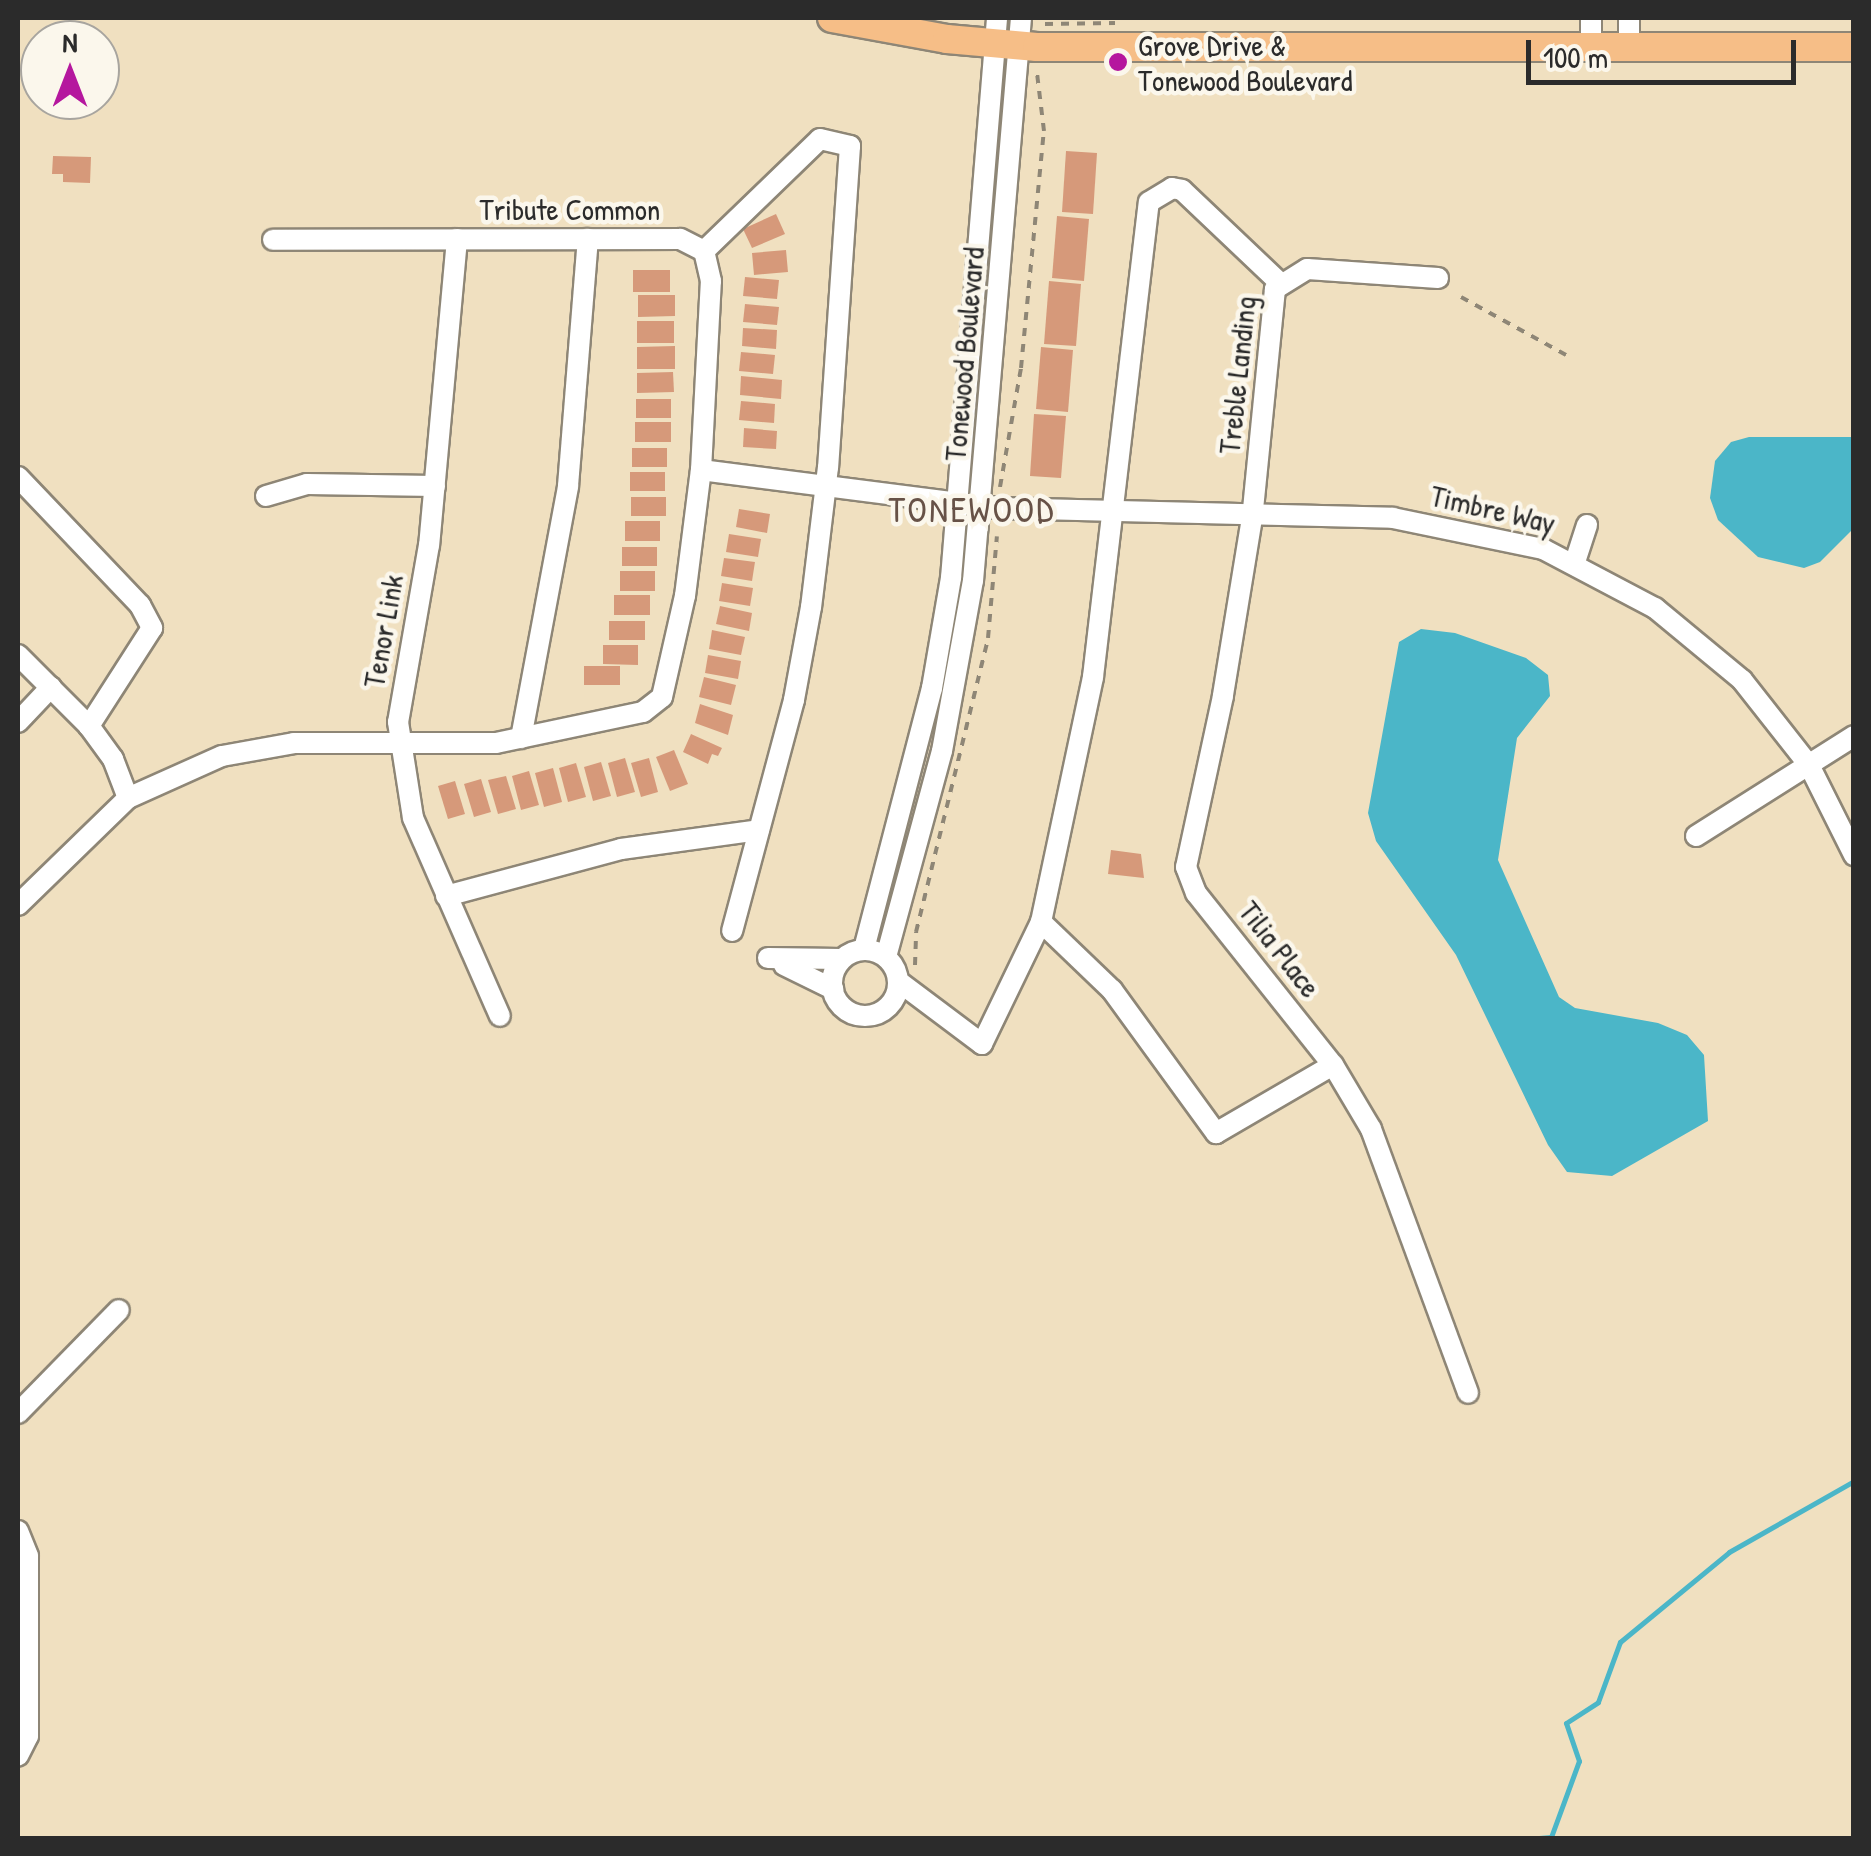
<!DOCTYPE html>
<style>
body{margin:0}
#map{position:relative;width:1871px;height:1856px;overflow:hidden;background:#f0e0c0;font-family:"Patrick Hand",sans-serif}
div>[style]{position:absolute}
.water>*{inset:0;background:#4bb6c8}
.stream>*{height:5px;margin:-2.5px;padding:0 2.5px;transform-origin:2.5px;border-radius:2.5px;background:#4bb6c8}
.building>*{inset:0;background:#d6997a}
.path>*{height:4px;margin-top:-2px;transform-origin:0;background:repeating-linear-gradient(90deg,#8e8676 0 8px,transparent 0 16px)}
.roads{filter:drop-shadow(2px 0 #8e8676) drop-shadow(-2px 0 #8e8676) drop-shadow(0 2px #8e8676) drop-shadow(0 -2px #8e8676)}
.minor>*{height:20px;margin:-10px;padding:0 10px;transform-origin:10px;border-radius:10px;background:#fff}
.minor>.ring{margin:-10px;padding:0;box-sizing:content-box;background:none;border:20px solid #fff;border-radius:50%}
.major>*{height:28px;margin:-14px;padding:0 14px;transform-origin:14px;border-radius:14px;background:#f6be87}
.dots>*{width:28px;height:28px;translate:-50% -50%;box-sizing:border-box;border:5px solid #fbf7ec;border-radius:50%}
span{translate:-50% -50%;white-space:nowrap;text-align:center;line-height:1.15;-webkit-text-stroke:9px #fbf7ec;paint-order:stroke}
.poi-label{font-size:30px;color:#2b2b2b}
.left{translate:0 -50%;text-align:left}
.street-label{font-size:30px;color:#2b2b2b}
.quarter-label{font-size:35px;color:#675247;letter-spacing:2.5px}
.frame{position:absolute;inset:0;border:20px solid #2b2b2b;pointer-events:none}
.north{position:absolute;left:20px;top:20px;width:100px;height:100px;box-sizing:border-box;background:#fbf7ec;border:2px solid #a8a59f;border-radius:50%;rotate:0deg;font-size:28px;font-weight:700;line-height:40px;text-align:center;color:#2b2b2b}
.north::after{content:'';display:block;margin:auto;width:35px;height:45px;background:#b5179e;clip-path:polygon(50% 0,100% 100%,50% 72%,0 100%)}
.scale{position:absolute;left:1526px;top:40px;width:270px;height:45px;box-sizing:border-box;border:5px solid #2b2b2b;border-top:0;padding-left:12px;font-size:30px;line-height:35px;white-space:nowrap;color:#2b2b2b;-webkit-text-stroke:8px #fbf7ec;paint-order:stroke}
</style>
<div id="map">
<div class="water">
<div style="clip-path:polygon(1749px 437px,1853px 437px,1853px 529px,1820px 562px,1804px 568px,1758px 557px,1718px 520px,1710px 498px,1715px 461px,1731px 442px)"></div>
<div style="clip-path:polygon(1421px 629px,1455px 633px,1526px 658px,1548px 675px,1550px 696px,1517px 738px,1498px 860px,1559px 997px,1575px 1008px,1658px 1023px,1687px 1035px,1704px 1055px,1708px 1121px,1612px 1176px,1567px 1172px,1548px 1145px,1456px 955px,1376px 841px,1368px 813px,1399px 642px)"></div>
</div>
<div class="stream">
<div style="left:1539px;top:1838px;width:12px;rotate:-5deg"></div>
<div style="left:1551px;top:1837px;width:81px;rotate:-69.8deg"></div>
<div style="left:1579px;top:1761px;width:40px;rotate:-108.9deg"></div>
<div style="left:1566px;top:1723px;width:38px;rotate:-33deg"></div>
<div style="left:1598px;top:1702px;width:64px;rotate:-69.9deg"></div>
<div style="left:1620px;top:1642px;width:141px;rotate:-39.5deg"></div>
<div style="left:1729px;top:1552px;width:144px;rotate:-29.6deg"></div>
</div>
<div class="building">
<div style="clip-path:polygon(1066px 151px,1097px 153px,1093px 214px,1062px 212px)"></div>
<div style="clip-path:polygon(53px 156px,91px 157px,90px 183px,63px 182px,63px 174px,52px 174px)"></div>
<div style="clip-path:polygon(776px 214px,785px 234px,752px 248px,743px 229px)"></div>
<div style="clip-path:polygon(1057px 216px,1089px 219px,1084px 281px,1052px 278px)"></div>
<div style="clip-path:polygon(786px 250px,788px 272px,754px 275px,752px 253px)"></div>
<div style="clip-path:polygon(633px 270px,670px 270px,670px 292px,633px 292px)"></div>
<div style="clip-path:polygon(745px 277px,779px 280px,777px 299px,743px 296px)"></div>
<div style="clip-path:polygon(1049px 281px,1081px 284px,1076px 346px,1044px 344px)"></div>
<div style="clip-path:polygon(638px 295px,675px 295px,675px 316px,638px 317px)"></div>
<div style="clip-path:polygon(745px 304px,779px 307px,777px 325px,743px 322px)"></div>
<div style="clip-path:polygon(637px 321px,674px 321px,674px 343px,637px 343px)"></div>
<div style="clip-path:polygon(743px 328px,777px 330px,776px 349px,742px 346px)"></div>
<div style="clip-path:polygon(675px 346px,675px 369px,637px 369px,637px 347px)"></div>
<div style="clip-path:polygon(1041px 347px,1073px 350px,1068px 412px,1036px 409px)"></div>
<div style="clip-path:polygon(741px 352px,775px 355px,773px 374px,739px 371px)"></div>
<div style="clip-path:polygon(673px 372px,674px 392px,637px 393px,637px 373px)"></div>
<div style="clip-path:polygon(741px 376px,782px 380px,781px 399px,740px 395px)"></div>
<div style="clip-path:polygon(636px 399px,671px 399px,671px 418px,636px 418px)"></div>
<div style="clip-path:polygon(741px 401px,775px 404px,774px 423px,739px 420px)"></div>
<div style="clip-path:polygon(1034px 414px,1066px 416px,1061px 478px,1030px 476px)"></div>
<div style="clip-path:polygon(635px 422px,671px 422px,671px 442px,635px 442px)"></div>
<div style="clip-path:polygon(744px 428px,777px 431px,776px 449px,743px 447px)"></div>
<div style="clip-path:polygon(632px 448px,667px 448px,667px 467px,632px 467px)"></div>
<div style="clip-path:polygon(630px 472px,665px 472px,665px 491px,630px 491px)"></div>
<div style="clip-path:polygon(631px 497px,666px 497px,666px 516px,631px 516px)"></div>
<div style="clip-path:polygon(739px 509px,770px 514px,767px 533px,736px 527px)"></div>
<div style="clip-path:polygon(625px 521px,660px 521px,660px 541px,625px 541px)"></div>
<div style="clip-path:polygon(729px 534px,761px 539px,758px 557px,726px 552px)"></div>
<div style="clip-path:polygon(622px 547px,657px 547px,657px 566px,622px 566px)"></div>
<div style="clip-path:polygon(724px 558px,755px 562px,752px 581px,721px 576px)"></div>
<div style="clip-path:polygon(620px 571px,655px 571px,655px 591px,620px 591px)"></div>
<div style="clip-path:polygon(722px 583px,753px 588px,750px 606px,719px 601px)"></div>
<div style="clip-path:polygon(614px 595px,650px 595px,650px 615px,614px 615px)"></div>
<div style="clip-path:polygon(720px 606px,752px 613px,749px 631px,716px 624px)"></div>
<div style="clip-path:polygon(609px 621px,645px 621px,645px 640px,609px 640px)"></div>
<div style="clip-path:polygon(712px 630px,745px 637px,741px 655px,709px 649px)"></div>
<div style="clip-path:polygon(603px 645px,638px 645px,638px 665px,603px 664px)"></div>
<div style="clip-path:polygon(708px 655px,741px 661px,738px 679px,705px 673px)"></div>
<div style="clip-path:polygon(584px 666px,620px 666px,620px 685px,584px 685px)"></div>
<div style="clip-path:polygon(704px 677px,736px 685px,731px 705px,699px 697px)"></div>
<div style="clip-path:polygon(700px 704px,733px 715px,728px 735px,695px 723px)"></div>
<div style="clip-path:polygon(691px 734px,722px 748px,718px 756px,712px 754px,708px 764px,683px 752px)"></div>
<div style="clip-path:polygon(674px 750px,688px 784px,670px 791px,656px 757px)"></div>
<div style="clip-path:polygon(625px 758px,635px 792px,617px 797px,608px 763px)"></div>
<div style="clip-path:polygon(649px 758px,658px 792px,641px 797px,631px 763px)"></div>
<div style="clip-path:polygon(601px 762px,611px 796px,593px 801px,584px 767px)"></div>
<div style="clip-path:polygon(576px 763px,586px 797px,568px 802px,559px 768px)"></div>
<div style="clip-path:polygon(553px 768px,562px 802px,544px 807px,535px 773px)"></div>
<div style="clip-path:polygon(529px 771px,539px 805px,521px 810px,512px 776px)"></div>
<div style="clip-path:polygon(506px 776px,516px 809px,498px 814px,488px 780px)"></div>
<div style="clip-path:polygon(481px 779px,491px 812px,474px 817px,464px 784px)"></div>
<div style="clip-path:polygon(455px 781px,465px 814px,448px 819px,438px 786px)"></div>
<div style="clip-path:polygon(1111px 850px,1141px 854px,1144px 878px,1108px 874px)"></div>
</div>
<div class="path">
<div style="left:1045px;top:24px;width:70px;rotate:-0.8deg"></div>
<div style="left:1461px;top:297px;width:120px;rotate:28.9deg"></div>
<div style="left:1000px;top:487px;width:121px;rotate:-80deg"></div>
<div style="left:1021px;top:368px;width:238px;rotate:-84.5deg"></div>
<div style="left:1044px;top:131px;width:58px;rotate:-96.9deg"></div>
<div style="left:915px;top:965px;width:33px;rotate:-88deg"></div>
<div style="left:916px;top:932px;width:303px;rotate:-76.2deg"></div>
<div style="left:988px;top:638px;width:102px;rotate:-85deg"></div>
</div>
<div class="roads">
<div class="minor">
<div style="left:1629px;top:18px;width:29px;rotate:90deg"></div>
<div style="left:1591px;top:47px;width:29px;rotate:-90deg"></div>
<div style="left:457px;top:239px;width:307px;rotate:95.2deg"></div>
<div style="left:429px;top:545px;width:180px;rotate:99.9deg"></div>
<div style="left:398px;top:722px;width:97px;rotate:81.1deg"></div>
<div style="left:413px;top:818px;width:216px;rotate:66.3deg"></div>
<div style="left:704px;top:251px;width:161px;rotate:-44deg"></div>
<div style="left:820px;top:139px;width:31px;rotate:13deg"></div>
<div style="left:850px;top:146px;width:322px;rotate:93.9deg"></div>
<div style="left:828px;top:467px;width:141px;rotate:96.9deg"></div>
<div style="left:811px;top:607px;width:95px;rotate:100.4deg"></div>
<div style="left:794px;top:700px;width:239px;rotate:105deg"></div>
<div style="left:1438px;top:278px;width:131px;rotate:-176.1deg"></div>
<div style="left:1307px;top:269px;width:38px;rotate:148deg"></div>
<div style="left:1275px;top:289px;width:230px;rotate:95.7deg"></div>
<div style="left:1252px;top:518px;width:180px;rotate:99.3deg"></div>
<div style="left:1223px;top:696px;width:175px;rotate:102.2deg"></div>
<div style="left:1186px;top:867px;width:28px;rotate:69deg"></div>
<div style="left:1196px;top:893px;width:220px;rotate:51.5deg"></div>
<div style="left:1333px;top:1065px;width:74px;rotate:59.3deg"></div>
<div style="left:1371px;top:1129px;width:281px;rotate:69.8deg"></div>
<div style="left:701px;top:470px;width:297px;rotate:7.3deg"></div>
<div style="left:996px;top:508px;width:397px;rotate:1.4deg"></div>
<div style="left:1393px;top:518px;width:153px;rotate:11.7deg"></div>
<div style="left:1543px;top:549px;width:127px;rotate:27.8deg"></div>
<div style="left:1655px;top:608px;width:113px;rotate:39.6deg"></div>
<div style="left:1742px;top:680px;width:108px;rotate:51.8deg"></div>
<div style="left:1809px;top:765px;width:101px;rotate:63.4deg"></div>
<div style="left:18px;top:477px;width:177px;rotate:46.4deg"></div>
<div style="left:140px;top:605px;width:26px;rotate:62deg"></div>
<div style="left:152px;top:628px;width:117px;rotate:122.7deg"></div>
<div style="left:266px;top:496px;width:43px;rotate:-16.3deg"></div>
<div style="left:307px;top:484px;width:128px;rotate:0.9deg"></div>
<div style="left:1575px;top:562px;width:39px;rotate:-72deg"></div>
<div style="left:18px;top:655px;width:100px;rotate:45deg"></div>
<div style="left:89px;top:726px;width:41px;rotate:54deg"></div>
<div style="left:113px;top:759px;width:42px;rotate:69deg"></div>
<div style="left:18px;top:722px;width:48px;rotate:-46.7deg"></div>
<div style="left:521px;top:738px;width:256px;rotate:-79.4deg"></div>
<div style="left:568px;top:486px;width:248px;rotate:-85.4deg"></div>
<div style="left:1696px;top:836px;width:187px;rotate:-32.3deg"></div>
<div style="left:446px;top:896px;width:181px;rotate:-15deg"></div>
<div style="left:621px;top:849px;width:139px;rotate:-7.8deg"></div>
<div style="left:18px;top:905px;width:153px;rotate:-44.2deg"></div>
<div style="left:128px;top:798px;width:103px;rotate:-24.1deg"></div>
<div style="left:222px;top:756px;width:73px;rotate:-10.2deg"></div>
<div style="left:294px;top:743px;width:202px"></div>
<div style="left:496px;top:743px;width:150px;rotate:-11.9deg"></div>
<div style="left:643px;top:712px;width:24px;rotate:-38deg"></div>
<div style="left:662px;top:697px;width:104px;rotate:-77.2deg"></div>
<div style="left:685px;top:596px;width:127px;rotate:-82.8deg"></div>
<div style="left:701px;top:470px;width:189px;rotate:-87deg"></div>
<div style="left:711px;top:281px;width:31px;rotate:-103deg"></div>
<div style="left:704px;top:251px;width:27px;rotate:-153deg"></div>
<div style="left:680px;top:239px;width:407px;rotate:179.9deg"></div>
<div style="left:1041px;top:922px;width:98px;rotate:43.8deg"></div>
<div style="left:1112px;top:990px;width:177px;rotate:54deg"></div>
<div style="left:1216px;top:1133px;width:135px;rotate:-30.2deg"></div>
<div style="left:864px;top:949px;width:270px;rotate:-75.4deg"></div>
<div style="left:932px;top:688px;width:112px;rotate:-80.2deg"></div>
<div style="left:951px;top:578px;width:562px;rotate:-85.3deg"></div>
<div class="ring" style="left:832px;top:950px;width:46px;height:46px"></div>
<div style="left:886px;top:957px;width:213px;rotate:-74.8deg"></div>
<div style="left:942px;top:751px;width:173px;rotate:-79.7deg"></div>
<div style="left:973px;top:581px;width:565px;rotate:-85.13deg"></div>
<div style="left:768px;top:958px;width:73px;rotate:0.8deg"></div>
<div style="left:784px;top:965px;width:55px;rotate:26.1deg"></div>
<div style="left:898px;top:981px;width:105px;rotate:36.9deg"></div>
<div style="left:982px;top:1044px;width:136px;rotate:-64.2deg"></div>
<div style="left:1041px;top:922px;width:250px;rotate:-78deg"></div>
<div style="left:1093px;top:677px;width:478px;rotate:-83.3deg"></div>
<div style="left:1149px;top:202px;width:27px;rotate:-31deg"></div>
<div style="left:1172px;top:188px;width:10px;rotate:11deg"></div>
<div style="left:1182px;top:190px;width:134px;rotate:43.5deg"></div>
<div style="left:18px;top:1413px;width:144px;rotate:-45.6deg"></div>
<div style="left:18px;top:1531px;width:27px;rotate:68deg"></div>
<div style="left:28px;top:1556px;width:180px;rotate:90deg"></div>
<div style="left:28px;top:1736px;width:22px;rotate:117deg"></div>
</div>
<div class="major">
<div style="left:832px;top:18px;width:117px;rotate:10.3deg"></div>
<div style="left:947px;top:39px;width:90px;rotate:5.1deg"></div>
<div style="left:1037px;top:47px;width:817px"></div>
</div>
</div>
<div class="dots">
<div style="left:1118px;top:62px;background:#b5179e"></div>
</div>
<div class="poi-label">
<span class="left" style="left:1138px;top:62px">Grove Drive &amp;<br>Tonewood Boulevard</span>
</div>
<div class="street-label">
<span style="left:570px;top:209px">Tribute Common</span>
<span style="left:964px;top:354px;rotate:-85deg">Tonewood Boulevard</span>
<span style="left:1237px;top:375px;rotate:-84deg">Treble Landing</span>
<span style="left:1493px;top:509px;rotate:13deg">Timbre Way</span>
<span style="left:383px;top:631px;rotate:-80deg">Tenor Link</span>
<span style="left:1280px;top:949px;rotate:52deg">Tilia Place</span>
</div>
<div class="quarter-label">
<span style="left:972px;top:510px">TONEWOOD</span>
</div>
<div class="frame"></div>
<div class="north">N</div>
<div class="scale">100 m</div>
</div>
